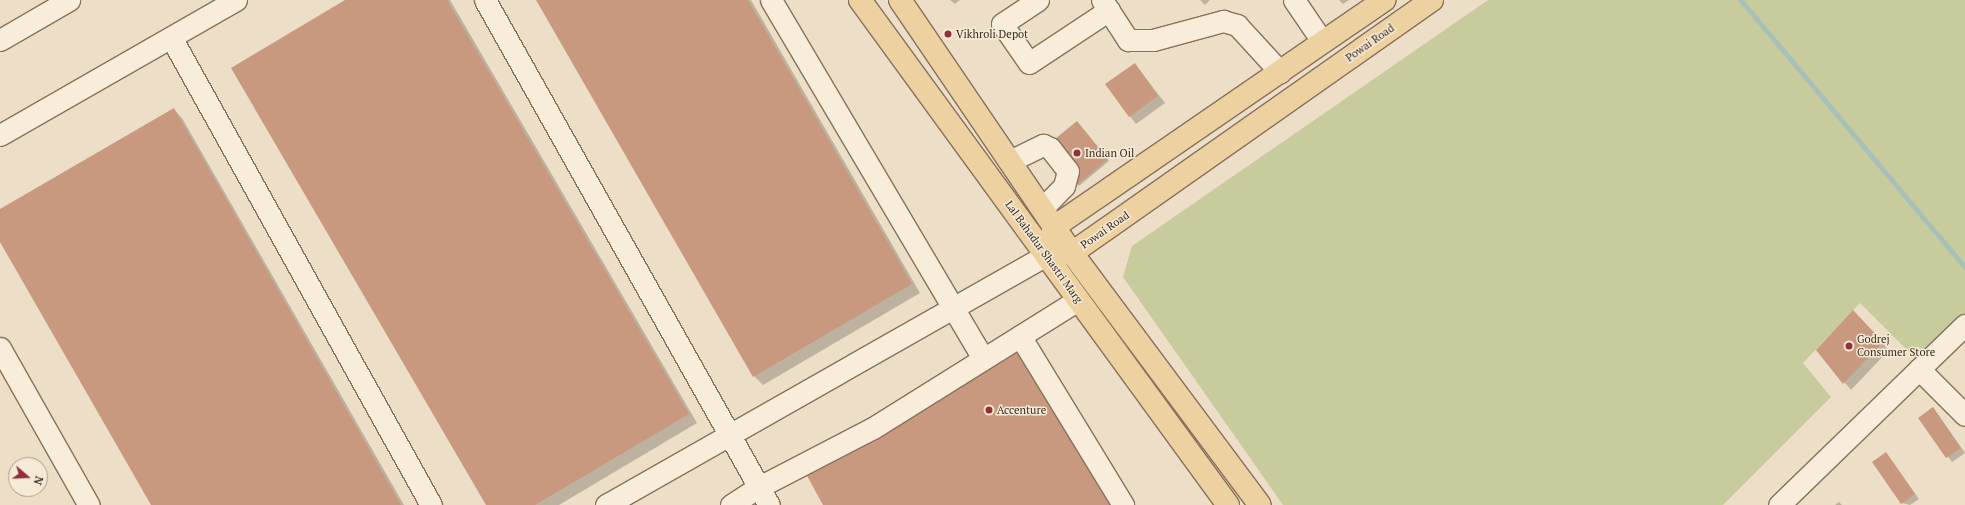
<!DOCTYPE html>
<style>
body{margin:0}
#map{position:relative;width:1965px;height:505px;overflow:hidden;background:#eddfc7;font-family:"PT Serif",serif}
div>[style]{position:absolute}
.green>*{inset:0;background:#c8cb9b}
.shadow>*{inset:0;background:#0003}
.stream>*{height:4.5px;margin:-2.25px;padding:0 2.25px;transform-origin:2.25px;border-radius:2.25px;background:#a8c1b8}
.building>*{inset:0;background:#c9997f}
.roads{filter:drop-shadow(1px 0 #88715d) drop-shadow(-1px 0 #88715d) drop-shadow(0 1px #88715d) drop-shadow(0 -1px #88715d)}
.minor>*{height:21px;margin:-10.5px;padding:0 10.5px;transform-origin:10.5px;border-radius:10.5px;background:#f8edda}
.major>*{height:22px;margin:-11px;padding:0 11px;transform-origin:11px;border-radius:11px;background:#eed1a1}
.dots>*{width:11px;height:11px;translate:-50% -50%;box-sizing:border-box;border:2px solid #f5ead6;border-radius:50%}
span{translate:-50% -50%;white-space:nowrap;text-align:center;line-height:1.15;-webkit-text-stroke:3px #f5ead6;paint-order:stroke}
.poi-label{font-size:11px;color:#392b20}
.left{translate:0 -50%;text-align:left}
.street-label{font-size:11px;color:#392b20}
.north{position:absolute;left:8px;top:457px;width:40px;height:40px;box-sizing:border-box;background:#f5ead6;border:1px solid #aa9e8d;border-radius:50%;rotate:109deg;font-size:11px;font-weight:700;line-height:16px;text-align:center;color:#392b20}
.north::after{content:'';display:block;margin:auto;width:14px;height:18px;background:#952f36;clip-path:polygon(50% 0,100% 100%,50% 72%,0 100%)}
</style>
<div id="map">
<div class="green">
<div style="clip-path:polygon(1488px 0,1965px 0,1965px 324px,1923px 366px,1860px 303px,1803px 363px,1831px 397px,1723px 505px,1283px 505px,1123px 277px,1132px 246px)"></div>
</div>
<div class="shadow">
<div style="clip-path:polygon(347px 0,450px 0,697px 423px,559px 505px,487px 505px)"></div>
<div style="clip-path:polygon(537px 0,751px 0,920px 293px,763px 385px,754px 376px)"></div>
<div style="clip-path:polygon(950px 0,960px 0,955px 4px)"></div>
<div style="clip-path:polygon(1200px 0,1210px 0,1205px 5px)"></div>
<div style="clip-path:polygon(1339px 0,1349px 0,1343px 4px)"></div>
<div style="clip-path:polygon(1135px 64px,1165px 103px,1136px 124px,1106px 85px)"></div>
<div style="clip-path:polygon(173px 109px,182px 118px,404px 505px,152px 505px,0 240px,0 210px)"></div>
<div style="clip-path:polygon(1078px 124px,1109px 161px,1079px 186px,1077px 184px)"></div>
<div style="clip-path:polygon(1860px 318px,1889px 350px,1851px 390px,1817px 350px)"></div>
<div style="clip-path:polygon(1937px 413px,1965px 453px,1952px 462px,1919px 418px)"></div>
<div style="clip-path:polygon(1890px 458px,1919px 499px,1910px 505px,1902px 503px)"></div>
<div style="clip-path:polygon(1839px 502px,1842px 505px,1835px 505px)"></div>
</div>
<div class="stream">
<div style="left:1741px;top:0;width:349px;rotate:50deg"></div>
</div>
<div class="building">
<div style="clip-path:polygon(345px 0,447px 0,689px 414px,535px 505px,486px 505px,231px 68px)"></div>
<div style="clip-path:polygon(536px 0,748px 0,912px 284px,753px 377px)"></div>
<div style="clip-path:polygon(1135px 63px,1158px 96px,1129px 117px,1105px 84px)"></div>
<div style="clip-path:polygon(174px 108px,401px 505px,151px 505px,0 242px,0 209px)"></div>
<div style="clip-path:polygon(1077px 121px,1108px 159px,1077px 185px,1045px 147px)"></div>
<div style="clip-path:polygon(1853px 310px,1883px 342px,1843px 384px,1816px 350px)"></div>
<div style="clip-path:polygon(1025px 345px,1118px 505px,823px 505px,806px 474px)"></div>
<div style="clip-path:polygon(1933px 407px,1961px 448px,1946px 458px,1918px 418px)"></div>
<div style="clip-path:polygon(1886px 452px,1915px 494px,1901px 504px,1872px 462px)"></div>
</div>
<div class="roads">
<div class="minor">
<div style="left:485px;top:0;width:579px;rotate:60.65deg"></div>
<div style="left:771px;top:0;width:417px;rotate:59.4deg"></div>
<div style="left:1038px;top:0;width:43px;rotate:146.3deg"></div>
<div style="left:1002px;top:24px;width:47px;rotate:55.3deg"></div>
<div style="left:1029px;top:63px;width:96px;rotate:-33.5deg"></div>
<div style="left:1102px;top:0;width:48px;rotate:57deg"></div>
<div style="left:1128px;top:40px;width:25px"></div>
<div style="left:1153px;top:40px;width:73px;rotate:-15.2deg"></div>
<div style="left:1223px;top:21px;width:15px;rotate:16deg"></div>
<div style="left:1237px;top:25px;width:64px;rotate:47.5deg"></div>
<div style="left:1294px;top:0;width:50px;rotate:55.7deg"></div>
<div style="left:172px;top:39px;width:533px;rotate:60.93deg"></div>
<div style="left:0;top:40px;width:80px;rotate:-30.1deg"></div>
<div style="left:0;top:135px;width:272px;rotate:-29.8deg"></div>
<div style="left:1010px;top:161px;width:37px;rotate:-26deg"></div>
<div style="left:1043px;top:145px;width:8px;rotate:23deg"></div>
<div style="left:1050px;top:148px;width:29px;rotate:52deg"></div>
<div style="left:1068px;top:171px;width:16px;rotate:105deg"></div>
<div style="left:1064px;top:186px;width:32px;rotate:134deg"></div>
<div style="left:1020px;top:336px;width:198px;rotate:58.6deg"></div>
<div style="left:0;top:348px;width:180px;rotate:60.5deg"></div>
<div style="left:1919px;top:369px;width:65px;rotate:45deg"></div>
<div style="left:606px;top:505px;width:506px;rotate:-29.6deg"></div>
<div style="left:731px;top:505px;width:33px;rotate:-33deg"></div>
<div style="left:759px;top:487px;width:128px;rotate:-27.4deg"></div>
<div style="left:873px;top:428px;width:242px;rotate:-32deg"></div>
<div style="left:1779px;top:505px;width:259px;rotate:-44.1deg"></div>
</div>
<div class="major">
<div style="left:860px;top:0;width:625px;rotate:53.92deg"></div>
<div style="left:900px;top:0;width:306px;rotate:55.8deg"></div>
<div style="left:1072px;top:253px;width:314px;rotate:53.3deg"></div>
<div style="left:1050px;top:241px;width:15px;rotate:-74deg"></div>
<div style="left:1054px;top:227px;width:401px;rotate:-34.5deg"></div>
<div style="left:1057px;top:254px;width:15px;rotate:-4deg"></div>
<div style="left:1072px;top:253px;width:440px;rotate:-35.1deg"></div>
</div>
</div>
<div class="dots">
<div style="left:948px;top:34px;background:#952f36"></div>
<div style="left:1077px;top:153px;background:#952f36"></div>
<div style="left:1849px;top:346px;background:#952f36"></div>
<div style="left:989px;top:410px;background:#952f36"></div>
</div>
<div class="poi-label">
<span class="left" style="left:956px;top:34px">Vikhroli Depot</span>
<span class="left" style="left:1085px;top:153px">Indian Oil</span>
<span class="left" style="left:1857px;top:346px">Godrej<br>Consumer Store</span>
<span class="left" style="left:997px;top:410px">Accenture</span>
</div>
<div class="street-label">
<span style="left:1370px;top:43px;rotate:-35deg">Powai Road</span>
<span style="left:1105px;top:230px;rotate:-35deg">Powai Road</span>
<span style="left:1044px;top:252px;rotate:54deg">Lal Bahadur Shastri Marg</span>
</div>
<div class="north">N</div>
</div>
